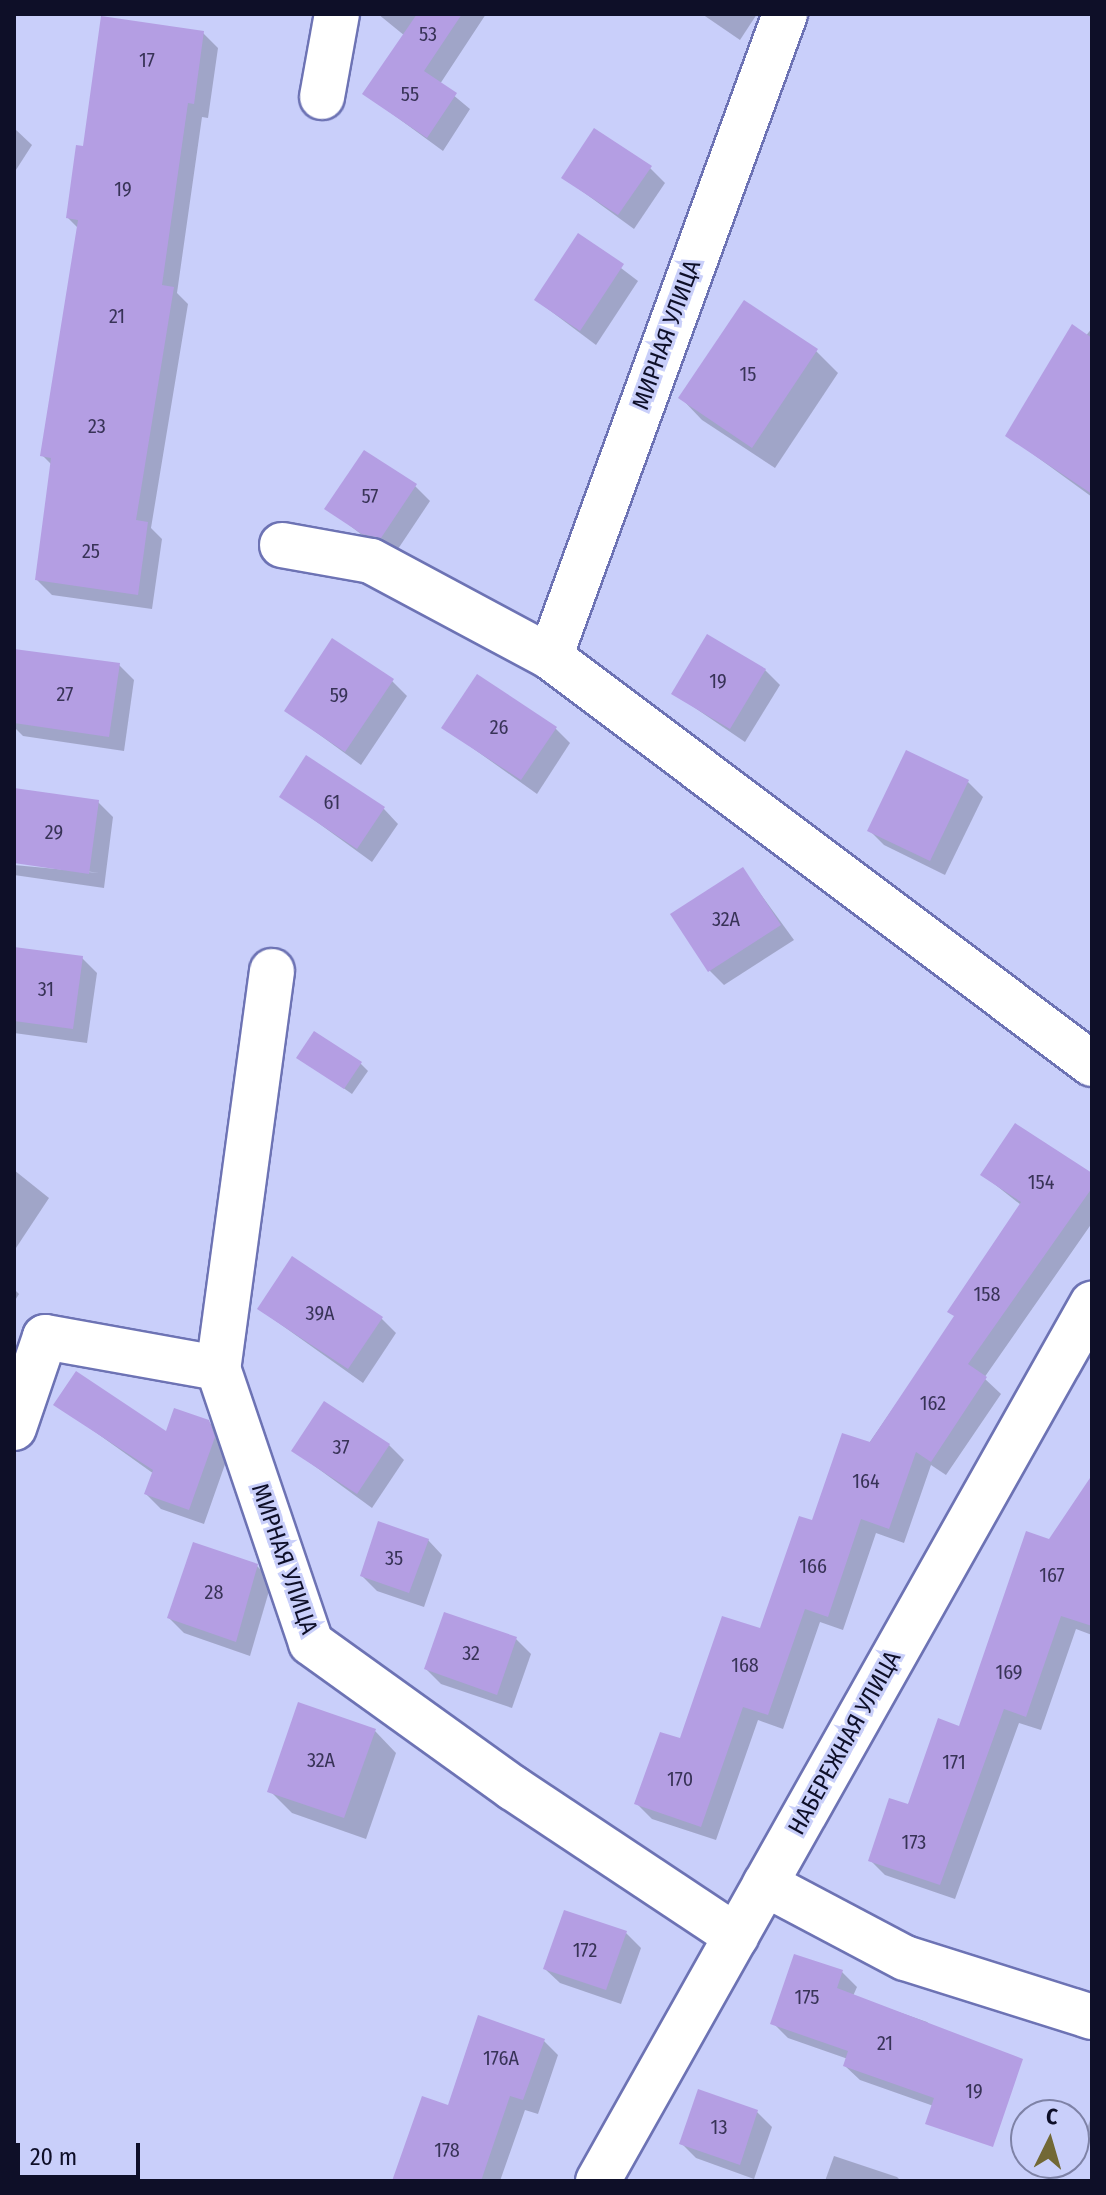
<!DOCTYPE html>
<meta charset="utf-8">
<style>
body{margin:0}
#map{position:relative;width:1106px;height:2195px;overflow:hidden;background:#c9cffa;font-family:"Fira Sans Condensed",sans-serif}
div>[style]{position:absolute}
.shadow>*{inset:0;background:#0003}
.building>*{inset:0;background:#b49ee3}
.roads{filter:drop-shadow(2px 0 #6d73b4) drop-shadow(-2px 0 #6d73b4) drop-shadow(0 2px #6d73b4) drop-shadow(0 -2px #6d73b4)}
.minor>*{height:44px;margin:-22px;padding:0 22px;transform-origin:22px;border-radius:22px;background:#fff}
.tertiary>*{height:44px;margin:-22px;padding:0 22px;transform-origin:22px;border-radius:22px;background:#fff}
span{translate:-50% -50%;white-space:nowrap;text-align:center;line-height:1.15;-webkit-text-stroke:6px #c9cffa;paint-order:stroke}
.number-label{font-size:20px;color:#383357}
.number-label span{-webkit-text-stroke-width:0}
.street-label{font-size:24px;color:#0e0f28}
.frame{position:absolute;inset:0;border:16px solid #0e0f28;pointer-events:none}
.north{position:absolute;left:1010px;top:2099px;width:80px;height:80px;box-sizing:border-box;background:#c9cffa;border:2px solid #7e82a6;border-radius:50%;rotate:5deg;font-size:22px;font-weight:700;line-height:32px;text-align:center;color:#0e0f28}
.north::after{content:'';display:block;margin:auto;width:28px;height:36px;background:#726835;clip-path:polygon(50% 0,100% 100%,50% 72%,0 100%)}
.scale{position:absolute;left:16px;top:2143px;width:124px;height:36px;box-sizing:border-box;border:4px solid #0e0f28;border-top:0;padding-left:10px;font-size:24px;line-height:28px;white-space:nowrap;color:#0e0f28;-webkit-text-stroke:6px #c9cffa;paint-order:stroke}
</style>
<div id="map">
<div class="shadow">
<div style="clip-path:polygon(378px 14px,486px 14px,440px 84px,470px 109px,443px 151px,365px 94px,405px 36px)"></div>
<div style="clip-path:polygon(702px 14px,757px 14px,740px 40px)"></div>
<div style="clip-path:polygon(203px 33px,218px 48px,208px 118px,202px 117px,177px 293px,188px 304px,151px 528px,162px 539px,152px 609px,52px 595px,37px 580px,52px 465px,42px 455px,78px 228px,68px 218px,85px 148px)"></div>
<div style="clip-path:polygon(14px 128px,32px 145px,14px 173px)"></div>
<div style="clip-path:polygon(650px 168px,665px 183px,634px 229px,564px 178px)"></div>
<div style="clip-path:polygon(579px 236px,638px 281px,596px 345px,536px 300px)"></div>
<div style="clip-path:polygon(1092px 328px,1092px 497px,1008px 436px)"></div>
<div style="clip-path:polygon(816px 351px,838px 373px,775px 468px,702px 420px,681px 398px)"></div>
<div style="clip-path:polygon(415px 486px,430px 501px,396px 552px,379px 548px,327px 508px)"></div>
<div style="clip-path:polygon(119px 665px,134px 680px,124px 751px,23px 736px,14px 727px,14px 680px)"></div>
<div style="clip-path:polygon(765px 670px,780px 685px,745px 742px,673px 693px)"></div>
<div style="clip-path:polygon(392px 681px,407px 696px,361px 765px,287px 711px)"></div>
<div style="clip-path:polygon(443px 727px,555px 728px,570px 743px,537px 794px)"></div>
<div style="clip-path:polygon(968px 782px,983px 797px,945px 875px,884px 845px,869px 830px)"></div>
<div style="clip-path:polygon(14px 790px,98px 802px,113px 817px,104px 888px,14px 875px,14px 865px,99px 873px,14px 861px)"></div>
<div style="clip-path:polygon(281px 796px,384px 809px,398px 824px,372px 862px)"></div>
<div style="clip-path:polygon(743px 870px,794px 940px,724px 985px,709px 970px)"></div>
<div style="clip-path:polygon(14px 949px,82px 958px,97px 973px,87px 1043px,14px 1033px)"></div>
<div style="clip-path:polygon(299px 1057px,361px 1064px,368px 1071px,352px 1094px)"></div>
<div style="clip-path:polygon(14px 1170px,49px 1198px,14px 1251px)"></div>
<div style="clip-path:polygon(983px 1175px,1092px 1176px,1092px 1223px,984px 1378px,1001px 1394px,946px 1475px,931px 1465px,904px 1543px,876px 1533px,843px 1630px,820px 1622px,783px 1729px,758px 1720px,716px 1840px,652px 1819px,637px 1804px,761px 1631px,814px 1523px,956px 1317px,1021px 1205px)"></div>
<div style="clip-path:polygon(14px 1289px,19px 1294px,14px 1302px)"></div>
<div style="clip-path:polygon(259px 1309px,381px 1318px,396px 1333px,363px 1383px)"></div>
<div style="clip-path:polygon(56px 1404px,167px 1434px,208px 1421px,223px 1437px,229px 1453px,204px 1524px,161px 1509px,146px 1494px,154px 1474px)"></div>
<div style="clip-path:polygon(389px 1445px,404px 1460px,372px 1508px,294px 1451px)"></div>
<div style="clip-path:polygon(1092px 1478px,1092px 1635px,1076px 1629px,1041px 1730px,1019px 1723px,955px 1899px,885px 1875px,870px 1860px,960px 1728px,1050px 1542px)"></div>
<div style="clip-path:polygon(428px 1540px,442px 1555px,424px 1607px,377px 1591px,362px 1576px)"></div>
<div style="clip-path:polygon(257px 1566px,272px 1581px,250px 1656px,184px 1633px,169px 1618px)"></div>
<div style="clip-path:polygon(516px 1639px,531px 1654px,512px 1708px,441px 1684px,426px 1669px)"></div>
<div style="clip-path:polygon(375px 1731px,396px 1753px,366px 1839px,292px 1813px,270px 1791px)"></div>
<div style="clip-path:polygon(626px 1933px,641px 1948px,621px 2004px,560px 1983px,545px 1969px)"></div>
<div style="clip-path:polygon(842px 1972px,857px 1987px,853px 1996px,927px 2022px,936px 2031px,942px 2109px,860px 2080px,845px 2066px,848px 2059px,788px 2038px,773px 2023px)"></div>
<div style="clip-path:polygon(543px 2040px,558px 2055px,538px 2114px,525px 2110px,500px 2181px,400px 2181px,449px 2107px)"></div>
<div style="clip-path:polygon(757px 2112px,772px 2127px,754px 2179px,696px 2158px,681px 2143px)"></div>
<div style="clip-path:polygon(1092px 2114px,1092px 2138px,1086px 2132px)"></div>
<div style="clip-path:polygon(834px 2156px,897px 2177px,901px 2181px,825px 2181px)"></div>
</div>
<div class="building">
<div style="clip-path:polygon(417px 14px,462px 14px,424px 71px,457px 93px,427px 138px,362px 94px)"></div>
<div style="clip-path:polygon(101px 16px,204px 31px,194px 104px,188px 103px,162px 285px,174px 287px,136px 520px,148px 522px,138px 595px,35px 580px,51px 458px,40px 456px,78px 220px,66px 218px,76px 145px,83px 146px)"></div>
<div style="clip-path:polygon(594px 128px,652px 166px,618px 215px,561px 178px)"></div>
<div style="clip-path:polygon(578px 233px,624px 264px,580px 331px,534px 300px)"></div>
<div style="clip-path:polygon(744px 300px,818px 349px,752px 448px,678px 398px)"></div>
<div style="clip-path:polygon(1072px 324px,1092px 338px,1092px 494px,1005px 436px)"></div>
<div style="clip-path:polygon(364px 450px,417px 484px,381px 538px,362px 534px,324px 509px)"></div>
<div style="clip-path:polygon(707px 634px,766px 669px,730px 729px,671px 694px)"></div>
<div style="clip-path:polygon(332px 638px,394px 679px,345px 752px,284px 711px)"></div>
<div style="clip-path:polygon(14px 649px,120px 663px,109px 737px,14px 723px)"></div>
<div style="clip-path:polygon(477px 674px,557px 727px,521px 780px,441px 728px)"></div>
<div style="clip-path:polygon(906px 750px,969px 780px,930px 861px,867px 831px)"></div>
<div style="clip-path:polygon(306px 755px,385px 807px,357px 849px,279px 797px)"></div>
<div style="clip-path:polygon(14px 788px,99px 800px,89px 874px,14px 863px)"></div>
<div style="clip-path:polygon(743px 867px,781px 925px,708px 972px,670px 914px)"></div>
<div style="clip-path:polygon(14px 947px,83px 956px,73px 1029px,14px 1021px)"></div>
<div style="clip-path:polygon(314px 1031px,362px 1062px,344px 1089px,296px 1058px)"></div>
<div style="clip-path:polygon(1015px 1123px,1092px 1173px,1092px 1188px,968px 1364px,987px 1377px,931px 1462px,916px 1452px,889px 1529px,861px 1519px,828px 1617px,805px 1609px,768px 1715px,743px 1707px,701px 1827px,634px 1804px,660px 1732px,680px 1738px,722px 1616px,760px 1628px,799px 1516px,812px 1520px,842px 1433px,870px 1442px,954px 1316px,947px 1312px,1021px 1202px,980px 1175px)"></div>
<div style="clip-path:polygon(292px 1256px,383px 1317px,348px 1369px,257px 1309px)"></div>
<div style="clip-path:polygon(76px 1371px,166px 1431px,174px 1408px,209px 1420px,215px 1437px,189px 1510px,144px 1494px,153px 1470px,53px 1405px)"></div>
<div style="clip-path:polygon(324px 1401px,390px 1444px,357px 1494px,291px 1451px)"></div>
<div style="clip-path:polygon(1092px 1475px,1092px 1626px,1061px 1616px,1026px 1717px,1004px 1709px,940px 1885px,868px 1861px,889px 1798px,908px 1804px,938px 1718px,959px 1726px,1026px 1531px,1049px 1539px)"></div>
<div style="clip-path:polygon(378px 1521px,429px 1539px,409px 1593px,360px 1576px)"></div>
<div style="clip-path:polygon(193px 1542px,258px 1564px,236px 1642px,167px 1618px)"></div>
<div style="clip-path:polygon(444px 1612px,517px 1637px,497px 1695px,424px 1669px)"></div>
<div style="clip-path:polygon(298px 1702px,376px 1729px,344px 1818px,267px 1792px)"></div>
<div style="clip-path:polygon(564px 1910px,627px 1931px,606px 1990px,543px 1969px)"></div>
<div style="clip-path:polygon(794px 1954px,843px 1970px,837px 1988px,1023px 2059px,993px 2147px,925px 2124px,934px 2098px,843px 2066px,848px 2051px,770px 2024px)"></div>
<div style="clip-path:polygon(478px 2015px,545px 2039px,523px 2100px,510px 2096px,481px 2181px,392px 2181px,422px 2096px,448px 2105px)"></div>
<div style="clip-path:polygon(698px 2089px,758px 2110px,740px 2165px,679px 2144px)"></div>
</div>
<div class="roads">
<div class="minor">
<div style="left:322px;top:97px;width:84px;rotate:-79.8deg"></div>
<div style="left:282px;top:545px;width:90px;rotate:10.2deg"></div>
<div style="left:371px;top:561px;width:203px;rotate:28.2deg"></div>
<div style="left:550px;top:657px;width:678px;rotate:36.9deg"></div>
<div style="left:550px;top:657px;width:685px;rotate:-69.92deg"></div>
<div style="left:272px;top:971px;width:401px;rotate:97.7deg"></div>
<div style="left:218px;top:1368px;width:290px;rotate:71.3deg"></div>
<div style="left:311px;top:1643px;width:249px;rotate:35.7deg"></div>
<div style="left:513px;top:1788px;width:268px;rotate:33.6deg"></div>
<div style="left:14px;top:1428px;width:96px;rotate:-71.2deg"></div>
<div style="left:45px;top:1337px;width:176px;rotate:10.2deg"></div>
<div style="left:765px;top:1884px;width:158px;rotate:27.9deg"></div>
<div style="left:905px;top:1958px;width:196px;rotate:17.5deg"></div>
</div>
<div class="tertiary">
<div style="left:598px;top:2181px;width:1007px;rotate:-60.61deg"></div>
</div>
</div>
<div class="number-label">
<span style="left:428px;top:34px">53</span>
<span style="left:147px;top:60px">17</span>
<span style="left:410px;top:94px">55</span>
<span style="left:123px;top:189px">19</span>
<span style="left:117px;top:316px">21</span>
<span style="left:748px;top:374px">15</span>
<span style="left:97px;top:426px">23</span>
<span style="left:370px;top:496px">57</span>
<span style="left:91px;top:551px">25</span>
<span style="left:718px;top:681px">19</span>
<span style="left:65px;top:694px">27</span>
<span style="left:339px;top:695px">59</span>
<span style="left:499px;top:727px">26</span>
<span style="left:332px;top:802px">61</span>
<span style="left:54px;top:832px">29</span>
<span style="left:726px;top:919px">32А</span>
<span style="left:46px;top:989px">31</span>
<span style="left:1041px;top:1182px">154</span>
<span style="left:987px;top:1294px">158</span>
<span style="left:320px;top:1313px">39А</span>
<span style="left:933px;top:1403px">162</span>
<span style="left:341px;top:1447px">37</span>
<span style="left:866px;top:1481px">164</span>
<span style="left:394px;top:1558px">35</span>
<span style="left:813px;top:1566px">166</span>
<span style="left:1052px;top:1575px">167</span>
<span style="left:214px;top:1592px">28</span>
<span style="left:471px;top:1653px">32</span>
<span style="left:745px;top:1665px">168</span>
<span style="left:1009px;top:1672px">169</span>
<span style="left:321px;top:1760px">32А</span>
<span style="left:954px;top:1762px">171</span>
<span style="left:680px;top:1779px">170</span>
<span style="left:914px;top:1842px">173</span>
<span style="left:585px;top:1950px">172</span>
<span style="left:807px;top:1997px">175</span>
<span style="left:885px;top:2043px">21</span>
<span style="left:501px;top:2058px">176А</span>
<span style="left:974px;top:2091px">19</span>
<span style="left:719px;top:2127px">13</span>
<span style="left:447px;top:2150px">178</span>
</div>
<div class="street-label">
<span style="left:667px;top:335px;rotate:-70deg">МИРНАЯ УЛИЦА</span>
<span style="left:284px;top:1559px;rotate:71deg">МИРНАЯ УЛИЦА</span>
<span style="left:845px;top:1743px;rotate:-61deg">НАБЕРЕЖНАЯ УЛИЦА</span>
</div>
<div class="frame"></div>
<div class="north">С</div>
<div class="scale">20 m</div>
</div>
